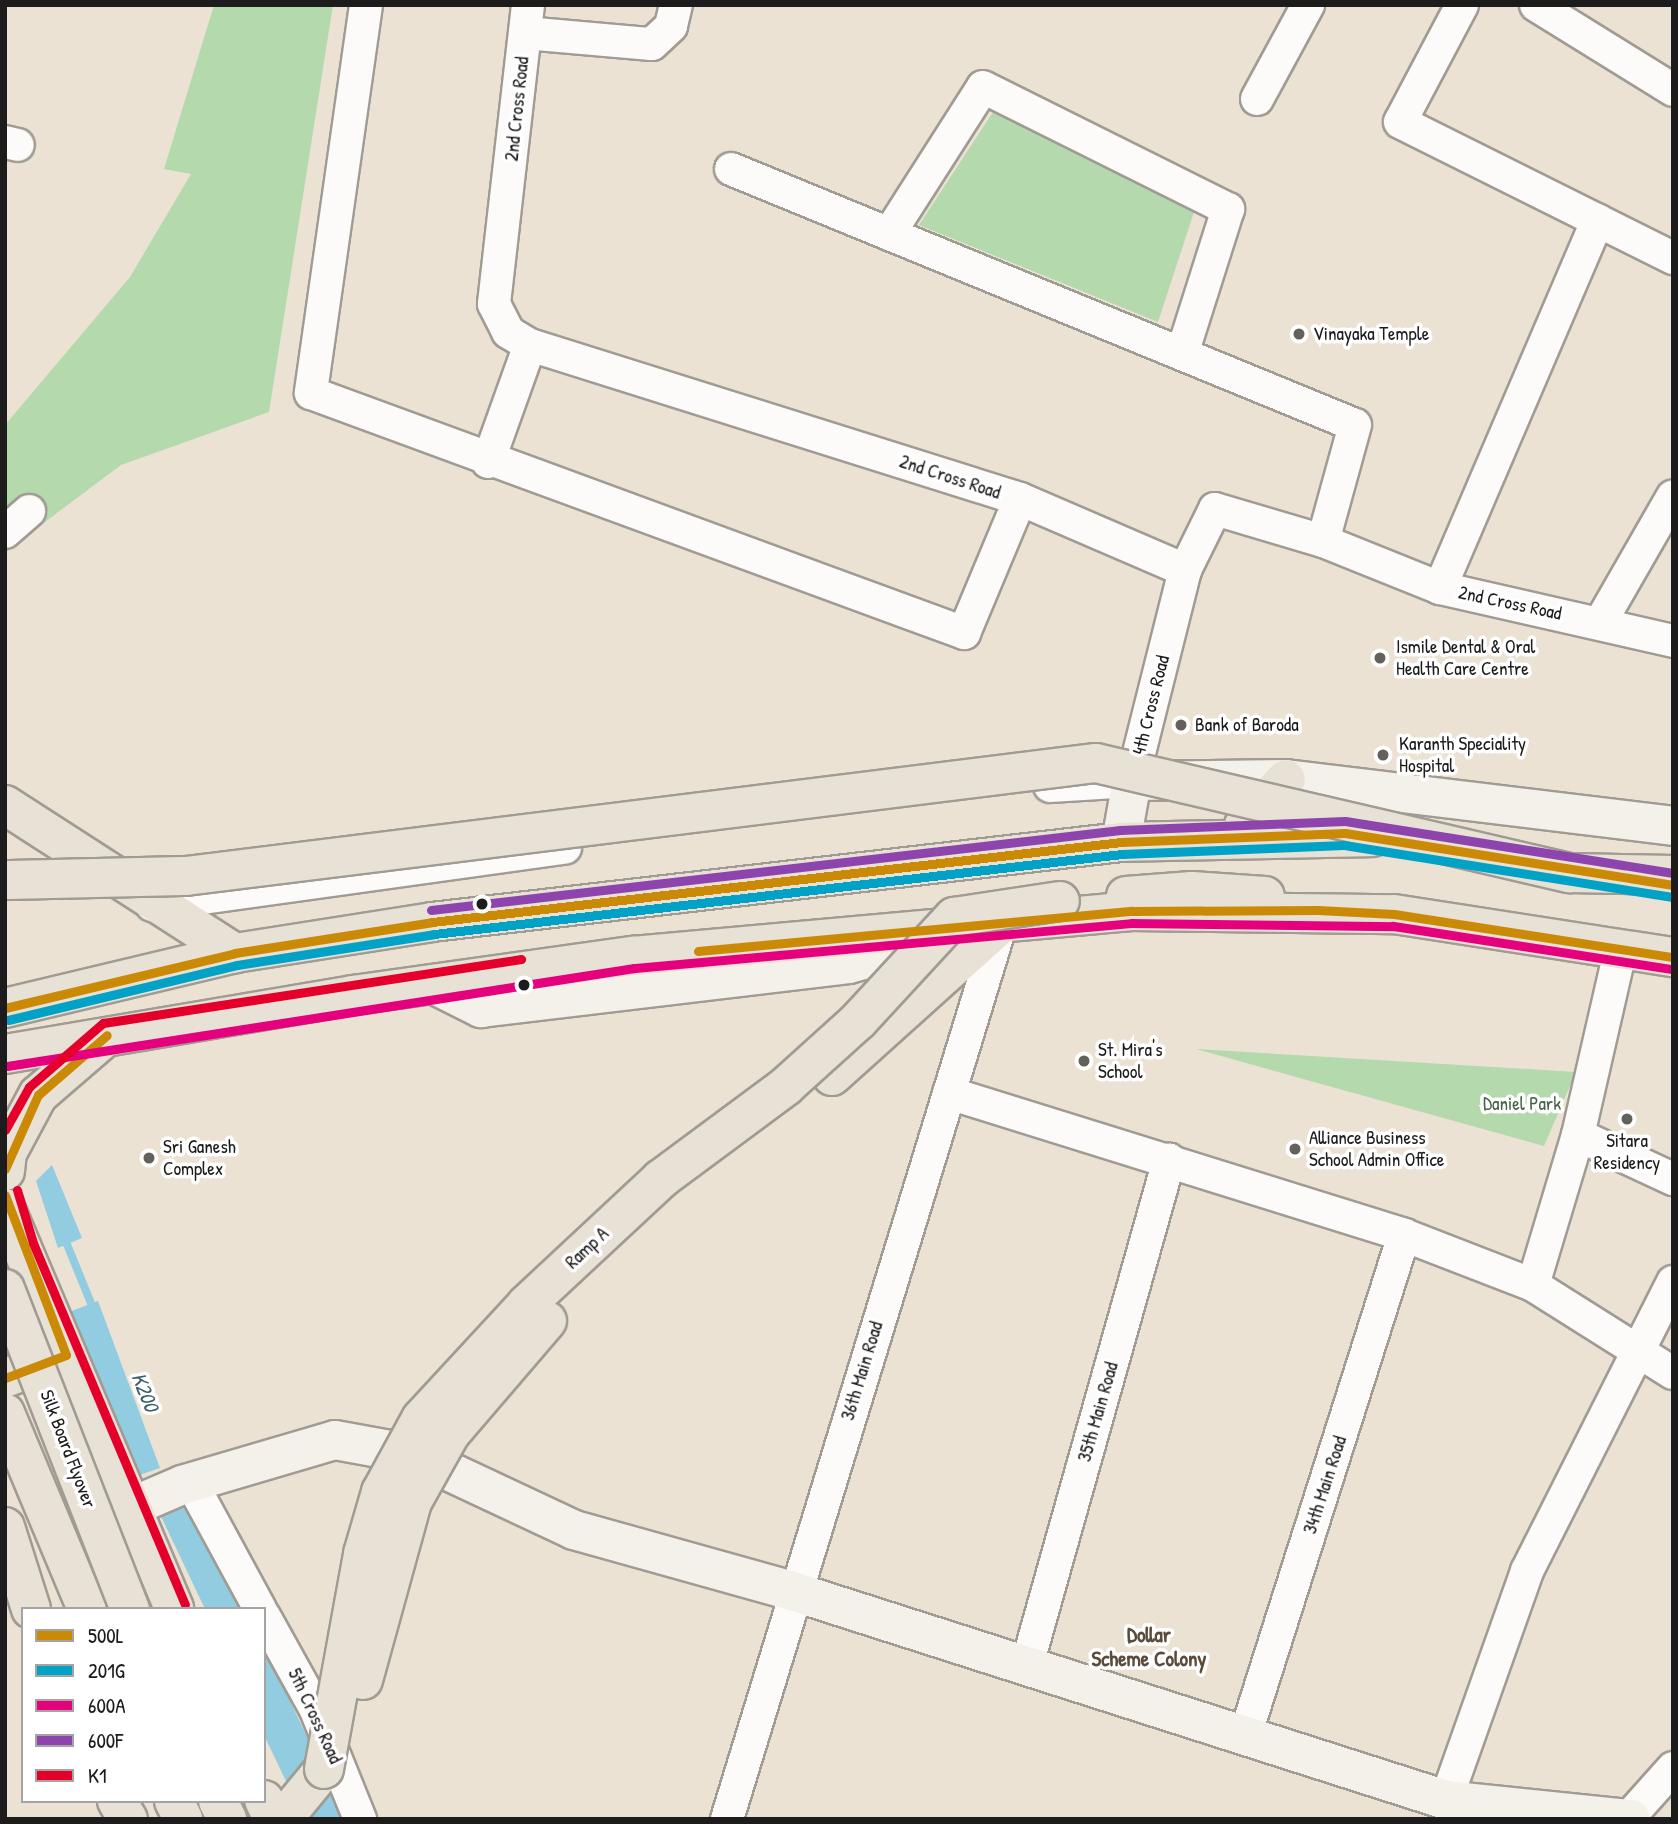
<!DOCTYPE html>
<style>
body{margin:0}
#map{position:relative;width:1678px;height:1824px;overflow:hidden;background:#ebe2d4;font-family:"Patrick Hand",sans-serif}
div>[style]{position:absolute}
.green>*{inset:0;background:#b4d9ad}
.water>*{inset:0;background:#91cce1}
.stream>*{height:8px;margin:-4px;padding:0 4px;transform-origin:4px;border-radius:4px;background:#91cce1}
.roads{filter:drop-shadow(2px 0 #a09b93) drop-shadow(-2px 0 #a09b93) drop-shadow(0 2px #a09b93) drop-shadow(0 -2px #a09b93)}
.street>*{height:32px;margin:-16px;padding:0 16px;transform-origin:16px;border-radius:16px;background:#fcfbf9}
.secondary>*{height:38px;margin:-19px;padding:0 19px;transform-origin:19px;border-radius:19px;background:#f4f0ea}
.primary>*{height:38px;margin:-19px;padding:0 19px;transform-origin:19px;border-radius:19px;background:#e8e1d5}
.highway>*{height:38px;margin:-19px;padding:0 19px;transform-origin:19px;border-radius:19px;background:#e8e1d5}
.bridges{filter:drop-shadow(2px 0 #a09b93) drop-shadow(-2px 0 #a09b93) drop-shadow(0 2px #a09b93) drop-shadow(0 -2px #a09b93)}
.primary-bridge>*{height:38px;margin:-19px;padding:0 19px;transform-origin:19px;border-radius:19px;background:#e8e1d5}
.highway-bridge>*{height:38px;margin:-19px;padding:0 19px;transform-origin:19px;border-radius:19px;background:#e8e1d5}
.bus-1>*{height:9px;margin:-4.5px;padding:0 4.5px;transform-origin:4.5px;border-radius:4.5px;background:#cb8a06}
.bus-2>*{height:9px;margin:-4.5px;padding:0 4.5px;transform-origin:4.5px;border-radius:4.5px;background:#01a2c5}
.bus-3>*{height:9px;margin:-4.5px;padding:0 4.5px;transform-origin:4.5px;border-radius:4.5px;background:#e5007d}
.bus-4>*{height:9px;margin:-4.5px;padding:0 4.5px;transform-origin:4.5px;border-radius:4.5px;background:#8e44ad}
.bus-5>*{height:9px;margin:-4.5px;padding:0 4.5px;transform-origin:4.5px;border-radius:4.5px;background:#e4002b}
.dots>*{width:19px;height:19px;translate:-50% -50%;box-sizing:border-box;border:4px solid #fff;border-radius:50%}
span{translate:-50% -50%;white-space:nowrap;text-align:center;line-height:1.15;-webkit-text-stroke:7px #fff;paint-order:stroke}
.street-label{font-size:19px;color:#1c1c1c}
.poi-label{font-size:19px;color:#1c1c1c}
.left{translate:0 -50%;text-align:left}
.park-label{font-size:19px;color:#476449}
.water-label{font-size:21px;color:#3b5e6d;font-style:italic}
.neighbourhood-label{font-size:21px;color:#5a4b3b;font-weight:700}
.frame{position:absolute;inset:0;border:7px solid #1c1c1c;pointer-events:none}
.legend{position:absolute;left:21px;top:1607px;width:245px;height:196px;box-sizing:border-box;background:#fff;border:2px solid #a4a4a4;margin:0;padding:9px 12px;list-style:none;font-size:21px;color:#1c1c1c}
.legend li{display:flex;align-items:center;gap:14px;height:35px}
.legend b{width:35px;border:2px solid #a4a4a4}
</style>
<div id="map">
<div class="green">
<div style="clip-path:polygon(214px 5px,333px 5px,269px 412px,121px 465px,5px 552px,5px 425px,130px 277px,191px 174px,164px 169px)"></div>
<div style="clip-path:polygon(993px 112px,1195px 209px,1158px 322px,919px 225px)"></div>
<div style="clip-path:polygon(1196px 1049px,1576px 1072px,1544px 1146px)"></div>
</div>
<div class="water">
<div style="clip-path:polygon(52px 1165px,82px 1238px,58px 1248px,36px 1181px)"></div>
<div style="clip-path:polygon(98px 1301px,160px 1468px,131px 1478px,69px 1312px)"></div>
<div style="clip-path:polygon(197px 1504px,247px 1609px,205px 1609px,158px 1510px)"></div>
<div style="clip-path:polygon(264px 1646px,346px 1819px,304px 1819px,264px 1735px)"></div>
</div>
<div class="stream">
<div style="left:64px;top:1237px;width:82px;rotate:67.8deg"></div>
</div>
<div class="roads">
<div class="street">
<div style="left:366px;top:5px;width:392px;rotate:98.1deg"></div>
<div style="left:311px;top:393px;width:696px;rotate:20.18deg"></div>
<div style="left:964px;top:633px;width:145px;rotate:-67.3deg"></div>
<div style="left:528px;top:5px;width:301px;rotate:96.5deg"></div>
<div style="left:494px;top:304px;width:31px;rotate:63deg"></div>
<div style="left:508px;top:332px;width:26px;rotate:31deg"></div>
<div style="left:530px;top:345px;width:514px;rotate:17.45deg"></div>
<div style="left:1020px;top:499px;width:180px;rotate:23.3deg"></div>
<div style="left:1185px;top:570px;width:68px;rotate:-63.8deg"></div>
<div style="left:1215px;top:509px;width:113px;rotate:16.5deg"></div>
<div style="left:1323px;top:541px;width:126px;rotate:21.9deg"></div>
<div style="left:1440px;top:588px;width:239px;rotate:12.8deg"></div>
<div style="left:1462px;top:5px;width:132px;rotate:117.9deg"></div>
<div style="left:1400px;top:122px;width:305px;rotate:26.5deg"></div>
<div style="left:1536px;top:5px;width:161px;rotate:31.8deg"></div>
<div style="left:525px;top:33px;width:127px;rotate:5deg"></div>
<div style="left:652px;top:44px;width:26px;rotate:-43deg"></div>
<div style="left:671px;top:26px;width:22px;rotate:-77deg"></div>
<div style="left:1257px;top:99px;width:107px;rotate:-61.5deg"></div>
<div style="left:5px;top:142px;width:13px;rotate:13deg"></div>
<div style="left:731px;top:169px;width:674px;rotate:22.31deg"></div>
<div style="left:1355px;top:425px;width:120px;rotate:105.4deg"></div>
<div style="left:889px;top:234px;width:174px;rotate:-57.4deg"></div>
<div style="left:983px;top:87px;width:274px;rotate:26.5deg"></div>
<div style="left:1228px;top:209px;width:152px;rotate:107.6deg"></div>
<div style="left:488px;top:462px;width:124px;rotate:-70.3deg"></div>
<div style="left:5px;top:532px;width:32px;rotate:-41deg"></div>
<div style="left:1440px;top:588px;width:400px;rotate:-66.8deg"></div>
<div style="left:1600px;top:623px;width:146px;rotate:-60.1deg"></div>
<div style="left:1050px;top:786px;width:82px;rotate:-3.5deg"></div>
<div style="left:1132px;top:781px;width:218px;rotate:-75.9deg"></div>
<div style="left:152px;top:905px;width:417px;rotate:-7.9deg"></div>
<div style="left:949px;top:1093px;width:477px;rotate:17.3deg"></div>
<div style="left:1404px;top:1235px;width:138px;rotate:21.2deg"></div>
<div style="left:1533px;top:1285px;width:165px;rotate:32.2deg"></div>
<div style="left:1578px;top:1135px;width:105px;rotate:24.9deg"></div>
<div style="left:1533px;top:1285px;width:157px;rotate:-73.3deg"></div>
<div style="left:1578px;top:1135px;width:192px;rotate:-77.1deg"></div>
<div style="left:191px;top:1482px;width:145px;rotate:61.5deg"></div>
<div style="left:264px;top:1616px;width:107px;rotate:61deg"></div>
<div style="left:316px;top:1710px;width:118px;rotate:68deg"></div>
<div style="left:1027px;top:1665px;width:525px;rotate:-74.29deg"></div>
<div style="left:1245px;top:1736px;width:526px;rotate:-72.39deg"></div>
<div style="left:1446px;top:1800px;width:243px;rotate:-70.5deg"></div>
<div style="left:1527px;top:1571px;width:324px;rotate:-63.2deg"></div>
<div style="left:1631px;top:1815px;width:63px;rotate:-48.2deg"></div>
<div style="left:727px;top:1819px;width:936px;rotate:-72.98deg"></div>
</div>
<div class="secondary">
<div style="left:1121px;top:842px;width:62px;rotate:-79.8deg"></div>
<div style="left:1132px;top:781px;width:154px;rotate:-0.7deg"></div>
<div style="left:1286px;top:779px;width:390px;rotate:6.9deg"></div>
<div style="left:433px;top:984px;width:54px;rotate:26.6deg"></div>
<div style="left:481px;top:1008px;width:370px;rotate:-6.8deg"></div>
<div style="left:848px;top:964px;width:100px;rotate:-14.5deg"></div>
<div style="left:131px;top:1507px;width:56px;rotate:-23.3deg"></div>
<div style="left:182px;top:1485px;width:159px;rotate:-16.4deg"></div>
<div style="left:335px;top:1440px;width:78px;rotate:10.3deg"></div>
<div style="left:412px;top:1454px;width:179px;rotate:25.1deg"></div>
<div style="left:574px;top:1530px;width:226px;rotate:15.6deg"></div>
<div style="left:792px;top:1591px;width:687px;rotate:17.72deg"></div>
<div style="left:1446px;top:1800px;width:186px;rotate:5.9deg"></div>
</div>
<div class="primary">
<div style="left:1126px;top:896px;width:66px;rotate:-4.3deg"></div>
<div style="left:1192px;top:891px;width:73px;rotate:3.9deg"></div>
<div style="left:832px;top:1076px;width:227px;rotate:-42deg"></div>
<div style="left:283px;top:1819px;width:65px;rotate:-50.6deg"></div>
</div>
<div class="highway">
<div style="left:5px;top:805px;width:274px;rotate:32.8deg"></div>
<div style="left:1244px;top:825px;width:62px;rotate:-47.6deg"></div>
<div style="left:5px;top:1008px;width:236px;rotate:-13.4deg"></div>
<div style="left:235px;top:953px;width:199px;rotate:-8.9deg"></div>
<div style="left:432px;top:922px;width:694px;rotate:-6.62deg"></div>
<div style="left:1121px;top:842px;width:251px;rotate:-1.1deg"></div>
<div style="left:5px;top:1054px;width:354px;rotate:-9.6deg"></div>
<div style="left:354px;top:995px;width:282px;rotate:-8deg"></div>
<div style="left:633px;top:956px;width:501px;rotate:-5.15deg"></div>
<div style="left:1132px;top:911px;width:262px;rotate:0.7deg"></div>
<div style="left:1394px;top:914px;width:282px;rotate:8.8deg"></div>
<div style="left:5px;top:1171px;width:18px;rotate:-84deg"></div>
<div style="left:7px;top:1153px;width:66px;rotate:-61.9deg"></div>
<div style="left:38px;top:1095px;width:86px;rotate:-40.7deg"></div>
<div style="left:5px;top:1208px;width:435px;rotate:67.1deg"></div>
<div style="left:5px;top:1378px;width:65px;rotate:-20.7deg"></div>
<div style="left:5px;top:1413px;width:212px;rotate:67.3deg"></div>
<div style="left:5px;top:1527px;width:86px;rotate:72.4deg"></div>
<div style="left:264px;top:1800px;width:21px;rotate:65deg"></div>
<div style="left:117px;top:1801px;width:21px;rotate:59deg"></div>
<div style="left:174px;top:1801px;width:20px;rotate:63deg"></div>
<div style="left:218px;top:1801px;width:20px;rotate:63deg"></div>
</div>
</div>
<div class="bridges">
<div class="primary-bridge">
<div style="left:5px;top:880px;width:181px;rotate:-1.3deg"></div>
<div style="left:186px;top:876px;width:917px;rotate:-7.08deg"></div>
<div style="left:1096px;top:763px;width:487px;rotate:13.1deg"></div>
<div style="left:1570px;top:873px;width:103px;rotate:1.1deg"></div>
<div style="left:363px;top:1680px;width:185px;rotate:-74.6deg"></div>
<div style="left:412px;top:1502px;width:78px;rotate:-60.8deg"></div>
<div style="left:450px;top:1434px;width:149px;rotate:-49.4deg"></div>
<div style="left:324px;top:1769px;width:219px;rotate:-79.7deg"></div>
<div style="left:363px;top:1554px;width:65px;rotate:-73.8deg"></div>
<div style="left:381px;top:1492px;width:83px;rotate:-61.3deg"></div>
<div style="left:421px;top:1419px;width:156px;rotate:-47.3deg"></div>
<div style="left:527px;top:1304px;width:183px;rotate:-43deg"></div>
<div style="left:661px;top:1179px;width:156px;rotate:-36.6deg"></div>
<div style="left:786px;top:1086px;width:97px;rotate:-42.1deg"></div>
<div style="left:858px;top:1021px;width:142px;rotate:-47.3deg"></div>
<div style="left:954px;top:917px;width:107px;rotate:-8.6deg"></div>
</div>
<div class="highway-bridge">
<div style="left:5px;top:1289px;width:344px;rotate:68.7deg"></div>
</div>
</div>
<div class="bus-1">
<div style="left:698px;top:951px;width:436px;rotate:-5.3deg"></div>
<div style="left:1132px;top:911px;width:186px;rotate:-0.3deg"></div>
<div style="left:1318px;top:910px;width:76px;rotate:3deg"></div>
<div style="left:1394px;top:914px;width:282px;rotate:8.8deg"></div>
<div style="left:5px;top:1008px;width:236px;rotate:-13.4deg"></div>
<div style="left:235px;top:953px;width:199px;rotate:-8.9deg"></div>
<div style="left:432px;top:922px;width:694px;rotate:-6.62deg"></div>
<div style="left:1121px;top:842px;width:224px;rotate:-2.3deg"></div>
<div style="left:1345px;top:833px;width:332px;rotate:9deg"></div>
<div style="left:5px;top:1169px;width:81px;rotate:-66deg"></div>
<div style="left:38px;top:1095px;width:91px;rotate:-41deg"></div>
<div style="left:5px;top:1195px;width:171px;rotate:69.1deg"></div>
<div style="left:66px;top:1355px;width:65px;rotate:159.3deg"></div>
</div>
<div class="bus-2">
<div style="left:8px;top:1020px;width:236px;rotate:-13.5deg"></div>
<div style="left:237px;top:965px;width:199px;rotate:-8.9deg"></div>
<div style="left:434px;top:934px;width:693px;rotate:-6.63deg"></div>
<div style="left:1122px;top:854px;width:222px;rotate:-2.3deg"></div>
<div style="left:1344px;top:845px;width:331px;rotate:9deg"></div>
</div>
<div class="bus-3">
<div style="left:7px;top:1066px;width:635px;rotate:-8.88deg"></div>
<div style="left:634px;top:968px;width:500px;rotate:-5.16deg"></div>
<div style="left:1132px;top:923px;width:261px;rotate:0.7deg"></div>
<div style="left:1393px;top:926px;width:281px;rotate:8.8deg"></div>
</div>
<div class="bus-4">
<div style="left:431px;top:910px;width:694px;rotate:-6.62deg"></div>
<div style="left:1120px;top:830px;width:225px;rotate:-2.3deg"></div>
<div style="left:1345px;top:821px;width:332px;rotate:9deg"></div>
</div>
<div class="bus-5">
<div style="left:5px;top:1130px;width:49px;rotate:-60.8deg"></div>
<div style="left:29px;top:1087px;width:98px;rotate:-40.9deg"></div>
<div style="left:103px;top:1023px;width:423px;rotate:-8.7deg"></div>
<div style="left:17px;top:1190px;width:55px;rotate:73.2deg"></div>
<div style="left:33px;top:1243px;width:392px;rotate:67.2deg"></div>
</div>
<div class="dots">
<div style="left:1299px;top:334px;background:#64615c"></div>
<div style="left:1380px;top:658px;background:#64615c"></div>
<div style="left:1181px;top:725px;background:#64615c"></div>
<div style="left:1383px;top:755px;background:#64615c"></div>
<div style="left:482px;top:904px;background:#1c1c1c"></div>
<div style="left:524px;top:985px;background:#1c1c1c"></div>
<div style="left:1084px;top:1061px;background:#64615c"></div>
<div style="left:1627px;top:1119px;background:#64615c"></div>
<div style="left:1295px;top:1149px;background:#64615c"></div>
<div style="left:149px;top:1158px;background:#64615c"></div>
</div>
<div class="street-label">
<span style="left:517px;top:109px;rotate:-84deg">2nd Cross Road</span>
<span style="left:950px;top:477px;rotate:18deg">2nd Cross Road</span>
<span style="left:1510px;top:603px;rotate:12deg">2nd Cross Road</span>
<span style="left:1151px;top:705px;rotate:-76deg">4th Cross Road</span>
<span style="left:587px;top:1248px;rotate:-43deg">Ramp A</span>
<span style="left:862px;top:1371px;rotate:-73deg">36th Main Road</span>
<span style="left:1098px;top:1412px;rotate:-74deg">35th Main Road</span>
<span style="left:68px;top:1449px;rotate:69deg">Silk Board Flyover</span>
<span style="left:1325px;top:1485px;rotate:-72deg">34th Main Road</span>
<span style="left:315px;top:1716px;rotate:65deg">5th Cross Road</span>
</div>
<div class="poi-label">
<span class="left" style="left:1313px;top:334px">Vinayaka Temple</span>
<span class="left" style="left:1396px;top:658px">Ismile Dental &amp; Oral<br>Health Care Centre</span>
<span class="left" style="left:1195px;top:725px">Bank of Baroda</span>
<span class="left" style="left:1399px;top:755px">Karanth Speciality<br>Hospital</span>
<span class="left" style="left:1098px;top:1061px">St. Mira's<br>School</span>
<span class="left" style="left:1309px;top:1149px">Alliance Business<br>School Admin Office</span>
<span style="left:1627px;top:1152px">Sitara<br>Residency</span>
<span class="left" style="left:163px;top:1158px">Sri Ganesh<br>Complex</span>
</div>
<div class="park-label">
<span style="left:1522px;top:1104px">Daniel Park</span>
</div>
<div class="water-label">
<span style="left:145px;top:1392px;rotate:68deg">K200</span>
</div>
<div class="neighbourhood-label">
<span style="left:1149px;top:1647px">Dollar<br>Scheme Colony</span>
</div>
<div class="frame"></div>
<ul class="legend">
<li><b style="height:9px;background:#cb8a06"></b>500L</li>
<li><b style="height:9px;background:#01a2c5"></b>201G</li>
<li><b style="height:9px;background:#e5007d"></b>600A</li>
<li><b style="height:9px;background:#8e44ad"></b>600F</li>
<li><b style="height:9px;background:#e4002b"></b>K1</li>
</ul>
</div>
